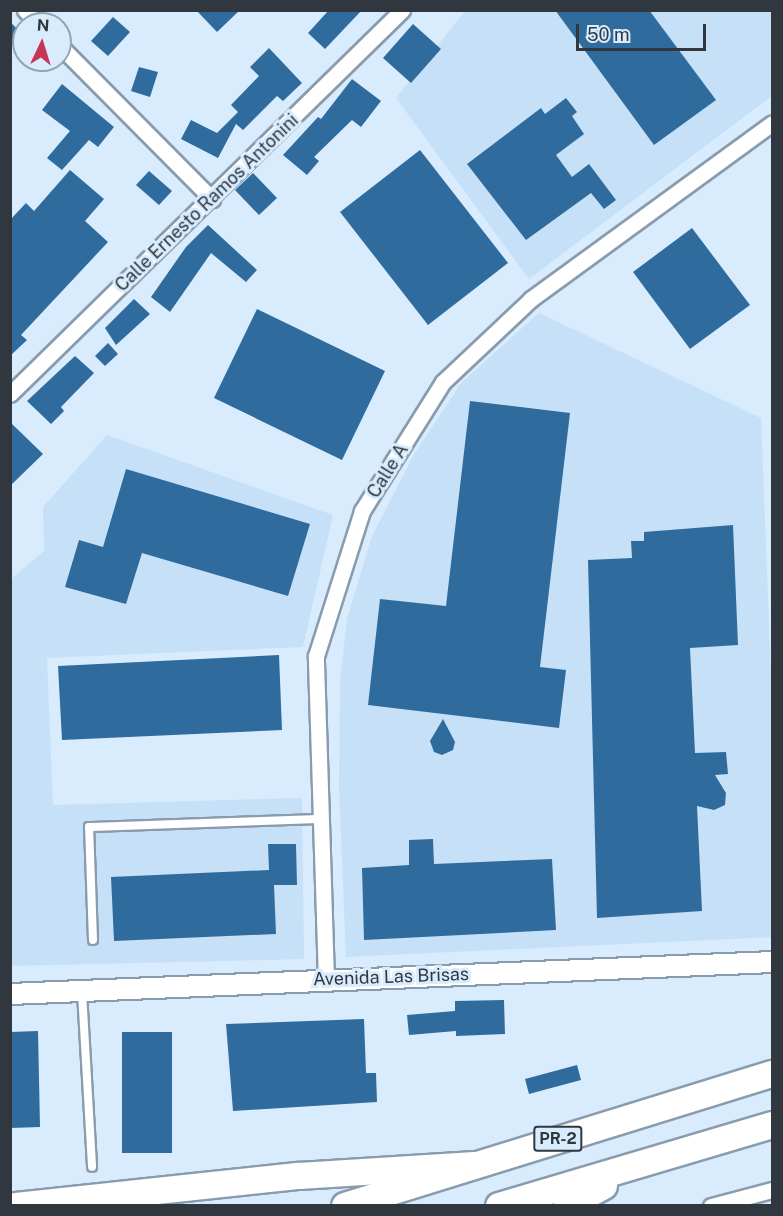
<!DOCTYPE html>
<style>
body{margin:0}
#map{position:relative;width:783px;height:1216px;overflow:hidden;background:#d8ecfe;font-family:"Public Sans",sans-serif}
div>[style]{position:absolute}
.built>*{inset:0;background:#c6e0f8}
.building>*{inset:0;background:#2f6c9d}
.roads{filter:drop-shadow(2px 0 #899cad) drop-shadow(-2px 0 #899cad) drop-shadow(0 2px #899cad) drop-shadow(0 -2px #899cad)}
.service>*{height:8px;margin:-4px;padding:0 4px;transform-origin:4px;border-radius:4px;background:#fff}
.minor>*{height:15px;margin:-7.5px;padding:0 7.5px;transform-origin:7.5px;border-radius:7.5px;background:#fff}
.tertiary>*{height:20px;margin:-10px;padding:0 10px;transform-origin:10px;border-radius:10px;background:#fff}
.trunk>*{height:26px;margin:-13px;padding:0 13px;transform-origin:13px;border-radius:13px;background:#fff}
span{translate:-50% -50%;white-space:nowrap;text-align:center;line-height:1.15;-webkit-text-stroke:6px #d8ecfe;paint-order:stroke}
.shield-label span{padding:2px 4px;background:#d8ecfe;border:2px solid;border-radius:4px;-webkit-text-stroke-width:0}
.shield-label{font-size:16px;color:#30373e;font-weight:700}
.street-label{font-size:18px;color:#30373e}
.frame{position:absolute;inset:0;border:12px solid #30373e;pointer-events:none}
.north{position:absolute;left:12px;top:12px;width:60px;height:60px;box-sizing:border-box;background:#d8ecfe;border:2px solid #95a4b1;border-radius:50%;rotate:4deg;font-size:16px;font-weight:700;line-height:24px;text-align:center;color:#30373e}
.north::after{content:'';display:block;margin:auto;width:21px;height:27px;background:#c53557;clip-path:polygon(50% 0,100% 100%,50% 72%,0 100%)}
.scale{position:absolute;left:576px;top:24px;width:130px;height:27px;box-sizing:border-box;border:3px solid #30373e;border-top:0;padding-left:8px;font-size:18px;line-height:21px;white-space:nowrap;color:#30373e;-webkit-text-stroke:4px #d8ecfe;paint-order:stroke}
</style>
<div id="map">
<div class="built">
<div style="clip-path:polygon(465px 11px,772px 11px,772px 96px,529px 279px,396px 98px)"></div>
<div style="clip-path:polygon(539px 313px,761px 418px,772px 703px,772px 937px,346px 957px,339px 788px,340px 683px,347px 619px,372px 536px,413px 456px,461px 383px)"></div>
<div style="clip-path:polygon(107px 435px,333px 515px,303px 647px,47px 658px,53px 805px,302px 798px,304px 959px,11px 966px,10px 580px,44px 551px,43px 507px)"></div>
</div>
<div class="building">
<div style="clip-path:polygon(196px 10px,240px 10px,217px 32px)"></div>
<div style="clip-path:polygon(329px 10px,362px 10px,325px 49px,308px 33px)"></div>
<div style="clip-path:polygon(555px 10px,649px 10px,716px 100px,654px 145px)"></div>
<div style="clip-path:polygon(113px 17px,130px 32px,108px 56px,91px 41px)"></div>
<div style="clip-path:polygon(10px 22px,24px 35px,24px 55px,10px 43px)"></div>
<div style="clip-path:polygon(413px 24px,441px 49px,411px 83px,383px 58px)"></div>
<div style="clip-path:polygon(269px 48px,302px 83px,283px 101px,277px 96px,243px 130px,236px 124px,218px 158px,181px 139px,191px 120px,217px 133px,238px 112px,231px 105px,259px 76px,250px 67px)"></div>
<div style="clip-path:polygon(139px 67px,158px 72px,150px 97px,131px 91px)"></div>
<div style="clip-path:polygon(352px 79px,381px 101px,361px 127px,352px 120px,314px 157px,319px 161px,307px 175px,283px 155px,318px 117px,321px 119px)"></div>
<div style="clip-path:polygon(62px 84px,114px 127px,98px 147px,89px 140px,62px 170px,47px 158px,70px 131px,42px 110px)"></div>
<div style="clip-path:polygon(566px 98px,577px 112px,572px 116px,584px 134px,556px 155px,572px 177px,589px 164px,616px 200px,604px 209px,591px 193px,526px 240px,467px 164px,541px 108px,545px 114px)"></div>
<div style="clip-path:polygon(420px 150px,508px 263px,428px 325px,340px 212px)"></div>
<div style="clip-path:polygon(70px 170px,104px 199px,85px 221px,108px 242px,21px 335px,27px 340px,10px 356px,10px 220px,26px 203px,34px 211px)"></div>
<div style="clip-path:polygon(149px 171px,172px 191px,159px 205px,136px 185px)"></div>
<div style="clip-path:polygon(253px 173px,277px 198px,259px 215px,235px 190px)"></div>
<div style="clip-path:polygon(208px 225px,257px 270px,246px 282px,211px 253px,170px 312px,151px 297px,186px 247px)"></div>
<div style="clip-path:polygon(692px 228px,750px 305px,690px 349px,633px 272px)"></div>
<div style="clip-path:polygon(134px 299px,150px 314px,116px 345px,105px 328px)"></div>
<div style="clip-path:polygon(257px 309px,385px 371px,342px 460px,214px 398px)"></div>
<div style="clip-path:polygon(108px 343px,118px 354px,105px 366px,95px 356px)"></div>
<div style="clip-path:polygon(75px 356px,94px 373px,61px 407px,64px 411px,51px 424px,27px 401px)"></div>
<div style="clip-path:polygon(470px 401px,570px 413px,540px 667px,566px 670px,559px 728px,368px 705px,380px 599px,446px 606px)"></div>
<div style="clip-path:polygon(10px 422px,43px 454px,10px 486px)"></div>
<div style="clip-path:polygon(126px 469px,310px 524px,288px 596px,142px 553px,126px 604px,65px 587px,79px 540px,103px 547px)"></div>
<div style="clip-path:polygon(733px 525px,738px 645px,690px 648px,695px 753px,726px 752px,728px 774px,715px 775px,726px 793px,725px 805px,714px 810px,697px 806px,702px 911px,597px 918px,588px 560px,632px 558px,631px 541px,644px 541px,644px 532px)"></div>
<div style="clip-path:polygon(279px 655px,282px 730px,62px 740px,58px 666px)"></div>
<div style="clip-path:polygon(443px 719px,455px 742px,453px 750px,442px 755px,434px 752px,430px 741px)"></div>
<div style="clip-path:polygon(433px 839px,434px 864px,552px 859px,556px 930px,364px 940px,362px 868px,409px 865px,409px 840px)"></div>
<div style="clip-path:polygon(268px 844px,296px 844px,297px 885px,274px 885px,276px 934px,114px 941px,111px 877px,269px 870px)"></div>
<div style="clip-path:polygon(504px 1000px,505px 1034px,456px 1036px,456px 1031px,409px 1035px,407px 1015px,455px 1011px,455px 1001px)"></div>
<div style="clip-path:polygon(364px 1019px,366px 1073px,376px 1073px,377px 1102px,233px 1111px,226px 1024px)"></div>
<div style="clip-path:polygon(38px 1031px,40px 1127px,10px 1128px,10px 1032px)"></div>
<div style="clip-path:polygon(122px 1032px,172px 1032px,172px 1153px,122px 1153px)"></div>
<div style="clip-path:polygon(577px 1065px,581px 1080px,529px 1094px,525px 1079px)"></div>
</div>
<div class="roads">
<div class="service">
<div style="left:93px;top:940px;width:113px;rotate:-92deg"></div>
<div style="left:89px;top:827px;width:232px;rotate:-2deg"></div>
<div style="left:82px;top:992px;width:175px;rotate:86.7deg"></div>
</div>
<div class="minor">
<div style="left:25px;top:10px;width:19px;rotate:47deg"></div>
<div style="left:60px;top:46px;width:216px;rotate:45.2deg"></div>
<div style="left:10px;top:394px;width:549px;rotate:-44.41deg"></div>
<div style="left:326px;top:980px;width:324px;rotate:-91.8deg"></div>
<div style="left:316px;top:656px;width:152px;rotate:-72.4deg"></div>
<div style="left:362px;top:511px;width:152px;rotate:-57.9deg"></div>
<div style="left:443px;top:382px;width:121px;rotate:-43.3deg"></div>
<div style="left:531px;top:299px;width:298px;rotate:-36.1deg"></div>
<div style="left:711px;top:1206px;width:63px;rotate:-14.7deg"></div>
</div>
<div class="tertiary">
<div style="left:10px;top:994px;width:763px;rotate:-2.4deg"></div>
</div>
<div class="trunk">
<div style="left:16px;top:1206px;width:285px;rotate:-6.1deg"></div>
<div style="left:299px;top:1176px;width:176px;rotate:-3.6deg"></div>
<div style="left:345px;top:1206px;width:447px;rotate:-17.2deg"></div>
<div style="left:499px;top:1206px;width:285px;rotate:-16.5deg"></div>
<div style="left:567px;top:1206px;width:42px;rotate:-28.4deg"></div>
</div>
</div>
<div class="shield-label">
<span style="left:558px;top:1139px">PR-2</span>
</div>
<div class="street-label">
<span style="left:207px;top:203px;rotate:-44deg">Calle Ernesto Ramos Antonini</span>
<span style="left:388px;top:471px;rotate:-58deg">Calle A</span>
<span style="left:391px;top:977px;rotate:-2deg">Avenida Las Brisas</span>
</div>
<div class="frame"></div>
<div class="north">N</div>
<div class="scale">50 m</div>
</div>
